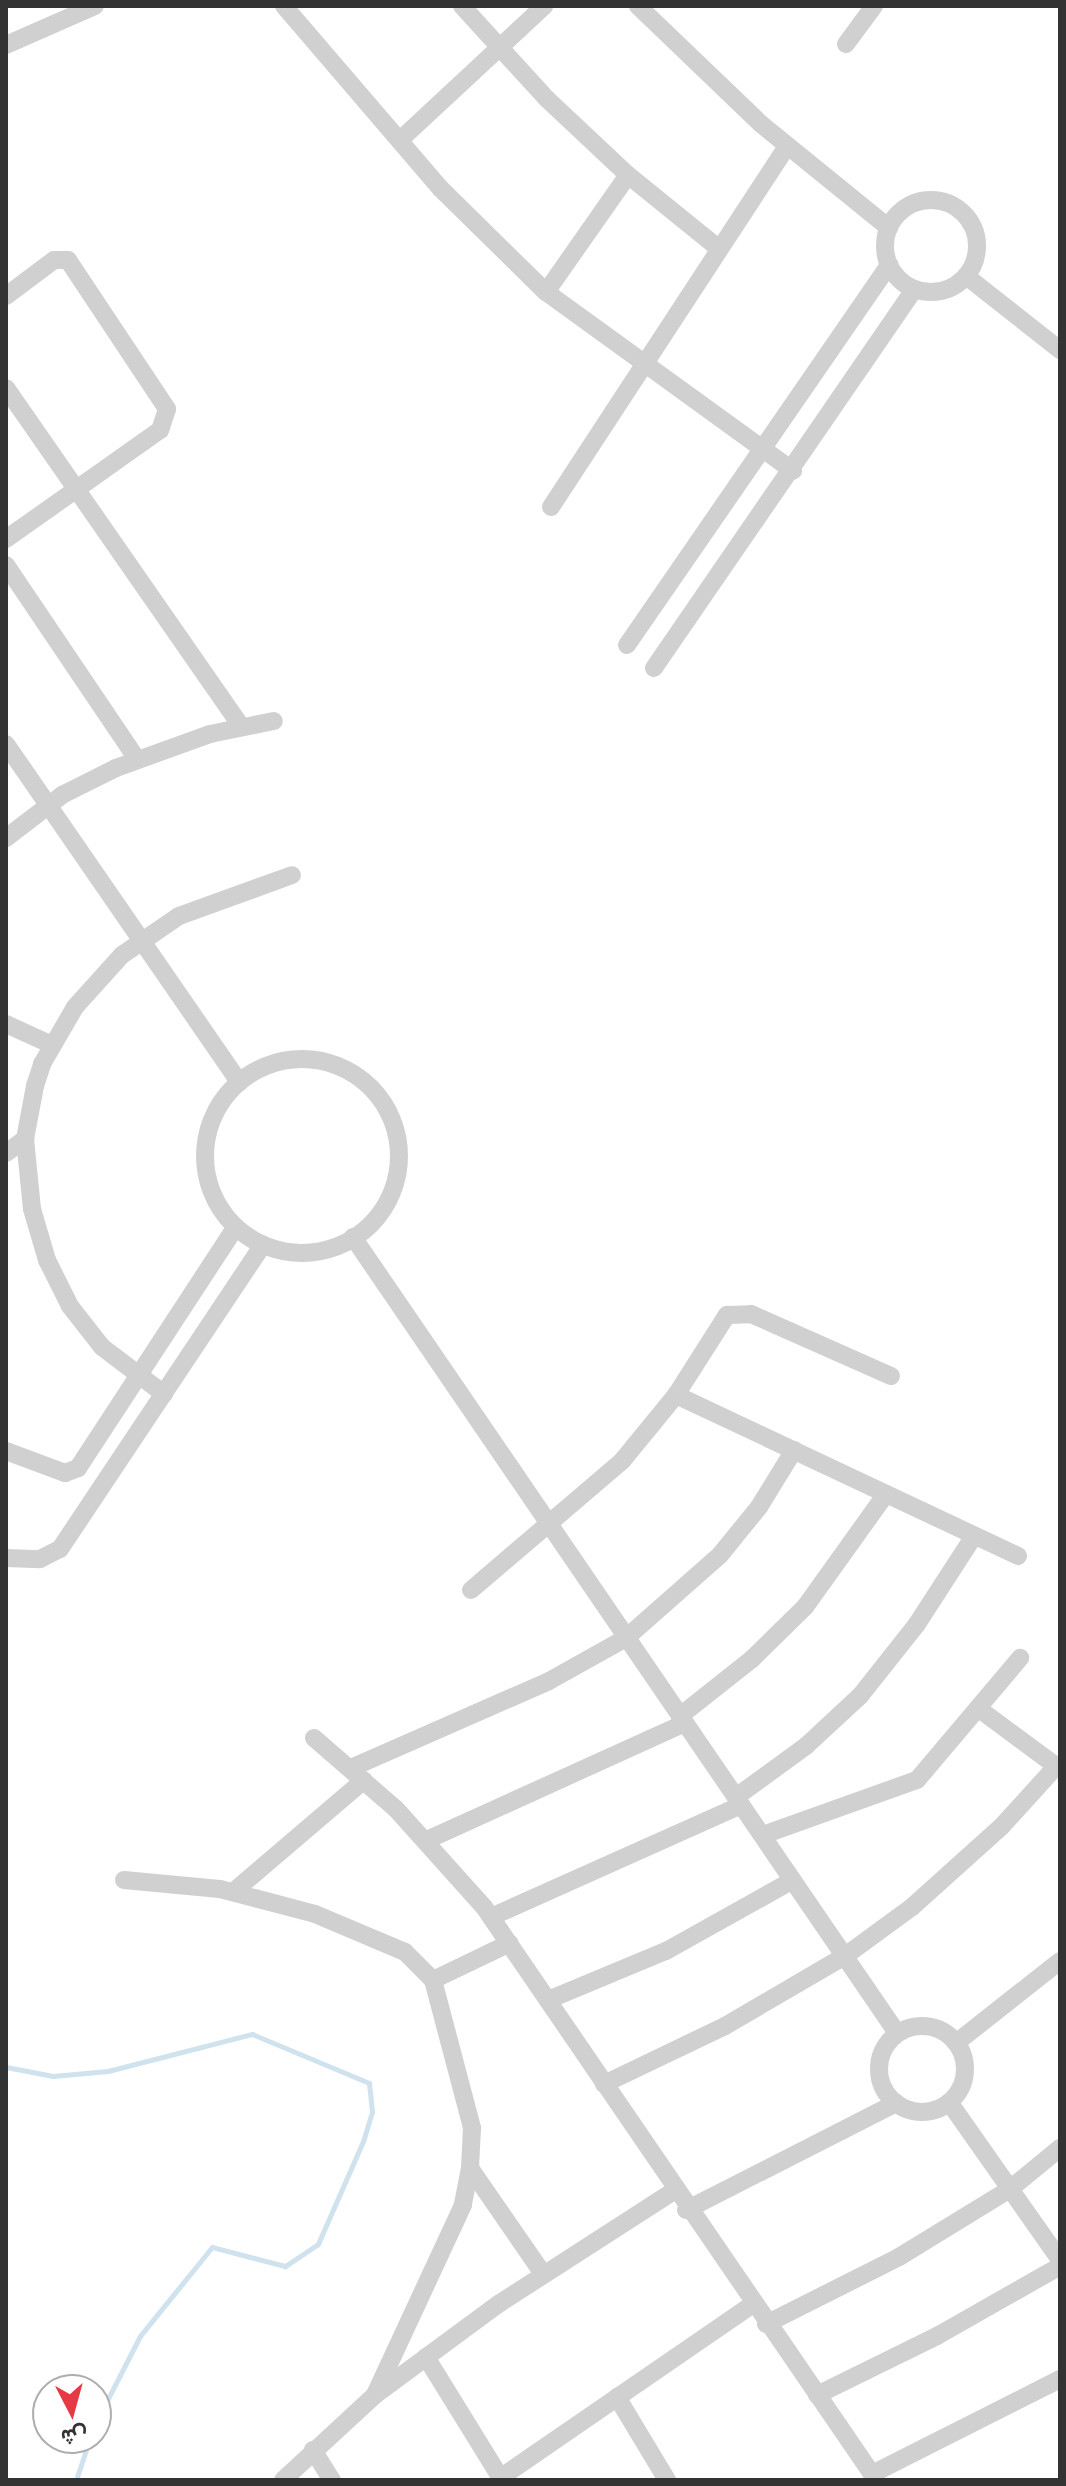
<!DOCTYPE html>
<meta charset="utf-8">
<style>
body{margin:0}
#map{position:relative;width:1066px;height:2486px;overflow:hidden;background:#fff;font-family:Roboto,Vazirmatn,sans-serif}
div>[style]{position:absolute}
.stream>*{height:5px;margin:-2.5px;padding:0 2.5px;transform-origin:2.5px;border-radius:2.5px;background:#cfe2ee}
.street>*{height:18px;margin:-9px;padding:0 9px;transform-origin:9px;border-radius:9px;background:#d0d0d0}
.street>.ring{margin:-9px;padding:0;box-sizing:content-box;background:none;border:18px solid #d0d0d0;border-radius:50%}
span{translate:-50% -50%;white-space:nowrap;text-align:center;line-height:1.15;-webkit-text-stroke:8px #fff;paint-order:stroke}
.frame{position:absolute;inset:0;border:8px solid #333;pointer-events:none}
.north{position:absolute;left:32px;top:2374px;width:80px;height:80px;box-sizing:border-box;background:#fff;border:2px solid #adadad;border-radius:50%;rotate:174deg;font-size:22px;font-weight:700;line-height:32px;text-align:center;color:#333}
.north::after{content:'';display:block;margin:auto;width:28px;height:36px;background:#e63946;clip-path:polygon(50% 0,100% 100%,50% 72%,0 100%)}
</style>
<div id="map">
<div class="stream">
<div style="left:6px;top:2067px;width:48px;rotate:10.8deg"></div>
<div style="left:53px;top:2076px;width:55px;rotate:-5.2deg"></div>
<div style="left:108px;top:2071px;width:149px;rotate:-14.4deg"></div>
<div style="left:252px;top:2034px;width:127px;rotate:22.7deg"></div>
<div style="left:369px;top:2083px;width:29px;rotate:84deg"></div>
<div style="left:372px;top:2112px;width:28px;rotate:107deg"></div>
<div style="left:364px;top:2139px;width:115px;rotate:113.7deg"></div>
<div style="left:318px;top:2244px;width:40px;rotate:146deg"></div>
<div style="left:285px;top:2266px;width:75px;rotate:-165.4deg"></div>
<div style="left:212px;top:2247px;width:114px;rotate:129deg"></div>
<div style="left:140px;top:2336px;width:97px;rotate:117.1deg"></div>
<div style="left:76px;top:2480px;width:44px;rotate:-71.6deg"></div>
</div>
<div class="street">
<div style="left:284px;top:6px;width:240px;rotate:49.4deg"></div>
<div style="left:440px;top:188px;width:148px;rotate:44.5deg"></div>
<div style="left:546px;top:292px;width:305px;rotate:35.9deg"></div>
<div style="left:462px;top:6px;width:126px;rotate:47.6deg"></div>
<div style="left:547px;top:99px;width:111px;rotate:43.2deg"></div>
<div style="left:628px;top:175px;width:143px;rotate:125deg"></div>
<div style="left:638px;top:6px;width:170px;rotate:43.8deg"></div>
<div style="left:761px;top:124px;width:165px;rotate:39.1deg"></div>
<div style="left:846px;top:44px;width:47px;rotate:-53.6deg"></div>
<div style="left:6px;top:45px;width:97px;rotate:-23.7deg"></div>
<div style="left:400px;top:140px;width:197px;rotate:-42.9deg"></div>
<div style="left:628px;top:175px;width:116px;rotate:39deg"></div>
<div class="ring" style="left:885px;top:200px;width:74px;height:74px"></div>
<div style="left:966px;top:276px;width:120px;rotate:38.2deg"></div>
<div style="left:6px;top:296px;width:60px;rotate:-36.9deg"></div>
<div style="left:54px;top:260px;width:14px"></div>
<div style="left:68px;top:260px;width:179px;rotate:56.4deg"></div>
<div style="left:167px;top:409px;width:22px;rotate:108deg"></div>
<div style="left:160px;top:430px;width:189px;rotate:144.7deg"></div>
<div style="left:6px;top:388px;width:413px;rotate:55.2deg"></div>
<div style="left:551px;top:507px;width:431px;rotate:-56.8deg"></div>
<div style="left:6px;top:565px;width:234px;rotate:56deg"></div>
<div style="left:627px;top:645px;width:462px;rotate:-55.4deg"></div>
<div style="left:654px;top:668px;width:460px;rotate:-55.5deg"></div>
<div style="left:6px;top:744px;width:411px;rotate:55.4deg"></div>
<div style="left:6px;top:838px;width:71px;rotate:-37.5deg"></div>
<div style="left:62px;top:795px;width:60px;rotate:-26.6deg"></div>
<div style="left:116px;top:768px;width:100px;rotate:-19.9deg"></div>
<div style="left:210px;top:734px;width:65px;rotate:-11.5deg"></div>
<div style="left:6px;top:1024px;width:51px;rotate:24.5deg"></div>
<div class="ring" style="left:205px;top:1059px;width:176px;height:176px"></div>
<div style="left:6px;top:1153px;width:24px;rotate:-36deg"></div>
<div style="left:353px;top:1237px;width:964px;rotate:55.65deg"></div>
<div style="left:164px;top:1394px;width:78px;rotate:-142.8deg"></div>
<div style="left:102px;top:1347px;width:52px;rotate:-128deg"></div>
<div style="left:70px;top:1306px;width:51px;rotate:-116.6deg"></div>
<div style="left:47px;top:1260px;width:53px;rotate:-106.4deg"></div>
<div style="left:32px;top:1209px;width:70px;rotate:-95.7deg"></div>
<div style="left:25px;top:1139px;width:54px;rotate:-79.3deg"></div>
<div style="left:35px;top:1086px;width:23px;rotate:-72deg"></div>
<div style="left:42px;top:1064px;width:66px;rotate:-59.9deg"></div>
<div style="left:75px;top:1007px;width:70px;rotate:-47.9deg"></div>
<div style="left:122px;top:955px;width:69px;rotate:-34.4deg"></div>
<div style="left:179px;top:916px;width:120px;rotate:-19.9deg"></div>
<div style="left:676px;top:1395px;width:378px;rotate:25.2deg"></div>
<div style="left:6px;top:1451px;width:63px;rotate:20.4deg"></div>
<div style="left:65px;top:1473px;width:14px;rotate:-21deg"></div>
<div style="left:78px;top:1468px;width:288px;rotate:-56.8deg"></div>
<div style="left:6px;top:1558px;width:34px;rotate:2deg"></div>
<div style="left:40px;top:1559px;width:22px;rotate:-27deg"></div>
<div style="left:60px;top:1549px;width:366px;rotate:-56.3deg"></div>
<div style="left:471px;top:1590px;width:199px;rotate:-40.5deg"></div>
<div style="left:622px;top:1461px;width:85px;rotate:-50.7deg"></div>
<div style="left:676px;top:1395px;width:95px;rotate:-57.5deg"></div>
<div style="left:727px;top:1315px;width:24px;rotate:-2deg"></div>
<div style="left:751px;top:1314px;width:153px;rotate:23.9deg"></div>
<div style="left:680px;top:1716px;width:92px;rotate:-38.4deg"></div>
<div style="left:752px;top:1659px;width:74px;rotate:-44.5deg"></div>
<div style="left:805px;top:1607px;width:139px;rotate:-54.4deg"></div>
<div style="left:314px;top:1738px;width:108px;rotate:40.9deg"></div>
<div style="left:396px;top:1809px;width:132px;rotate:48.1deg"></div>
<div style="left:484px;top:1907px;width:694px;rotate:55.62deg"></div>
<div style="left:351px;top:1768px;width:216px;rotate:-23.7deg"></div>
<div style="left:549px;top:1681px;width:88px;rotate:-29.2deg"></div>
<div style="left:626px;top:1638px;width:125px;rotate:-41.4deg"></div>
<div style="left:720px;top:1555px;width:62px;rotate:-50.9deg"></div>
<div style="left:759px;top:1507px;width:67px;rotate:-58.4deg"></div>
<div style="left:736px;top:1797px;width:87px;rotate:-36.1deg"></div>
<div style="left:806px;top:1746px;width:74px;rotate:-42.8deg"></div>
<div style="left:860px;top:1696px;width:92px;rotate:-51.6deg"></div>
<div style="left:917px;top:1624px;width:105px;rotate:-57.1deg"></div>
<div style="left:763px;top:1835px;width:164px;rotate:-19.7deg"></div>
<div style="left:917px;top:1780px;width:160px;rotate:-49.8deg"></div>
<div style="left:427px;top:1840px;width:283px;rotate:-24.4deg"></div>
<div style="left:124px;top:1880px;width:96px;rotate:5.4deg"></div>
<div style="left:220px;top:1889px;width:98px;rotate:14.7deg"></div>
<div style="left:315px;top:1914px;width:98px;rotate:22.9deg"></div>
<div style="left:405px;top:1952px;width:40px;rotate:45deg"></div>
<div style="left:433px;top:1980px;width:153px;rotate:75.2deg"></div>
<div style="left:472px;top:2128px;width:40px;rotate:92.9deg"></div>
<div style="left:470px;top:2168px;width:38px;rotate:101deg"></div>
<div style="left:463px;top:2205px;width:209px;rotate:114.9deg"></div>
<div style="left:233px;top:1892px;width:172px;rotate:-40.5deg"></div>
<div style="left:491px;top:1917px;width:274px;rotate:-24.1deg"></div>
<div style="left:433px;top:1980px;width:85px;rotate:-25.7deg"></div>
<div style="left:548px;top:2000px;width:128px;rotate:-22.6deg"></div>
<div style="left:666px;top:1951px;width:145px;rotate:-29.2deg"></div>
<div class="ring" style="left:879px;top:2026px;width:68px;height:68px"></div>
<div style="left:956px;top:2043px;width:132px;rotate:-38.3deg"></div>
<div style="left:604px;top:2084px;width:134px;rotate:-25.6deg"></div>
<div style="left:725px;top:2026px;width:139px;rotate:-30.3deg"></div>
<div style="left:845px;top:1956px;width:83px;rotate:-36.2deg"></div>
<div style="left:912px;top:1907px;width:120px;rotate:-42deg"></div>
<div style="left:1001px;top:1827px;width:76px;rotate:-47.7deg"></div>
<div style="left:1052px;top:1771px;width:8px;rotate:-90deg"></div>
<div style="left:1052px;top:1763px;width:91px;rotate:-143.5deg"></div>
<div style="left:949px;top:2102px;width:193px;rotate:54.9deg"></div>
<div style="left:470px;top:2168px;width:129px;rotate:55.4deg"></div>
<div style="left:686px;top:2210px;width:236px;rotate:-27deg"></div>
<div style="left:766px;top:2324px;width:149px;rotate:-26.7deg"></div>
<div style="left:899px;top:2257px;width:130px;rotate:-31.5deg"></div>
<div style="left:1010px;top:2189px;width:65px;rotate:-39.4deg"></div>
<div style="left:426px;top:2357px;width:145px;rotate:58.3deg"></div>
<div style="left:817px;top:2395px;width:134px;rotate:-26.2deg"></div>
<div style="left:937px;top:2336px;width:142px;rotate:-29.6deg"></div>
<div style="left:617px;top:2397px;width:97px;rotate:58.9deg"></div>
<div style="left:313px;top:2450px;width:36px;rotate:58deg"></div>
<div style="left:872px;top:2474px;width:211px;rotate:-26.8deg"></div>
<div style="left:500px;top:2478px;width:306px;rotate:-34.5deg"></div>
<div style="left:283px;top:2480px;width:125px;rotate:-42.7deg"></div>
<div style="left:375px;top:2395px;width:155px;rotate:-36.4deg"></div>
<div style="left:500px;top:2303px;width:207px;rotate:-32.8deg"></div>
</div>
<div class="frame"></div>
<div class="north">ش</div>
</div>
